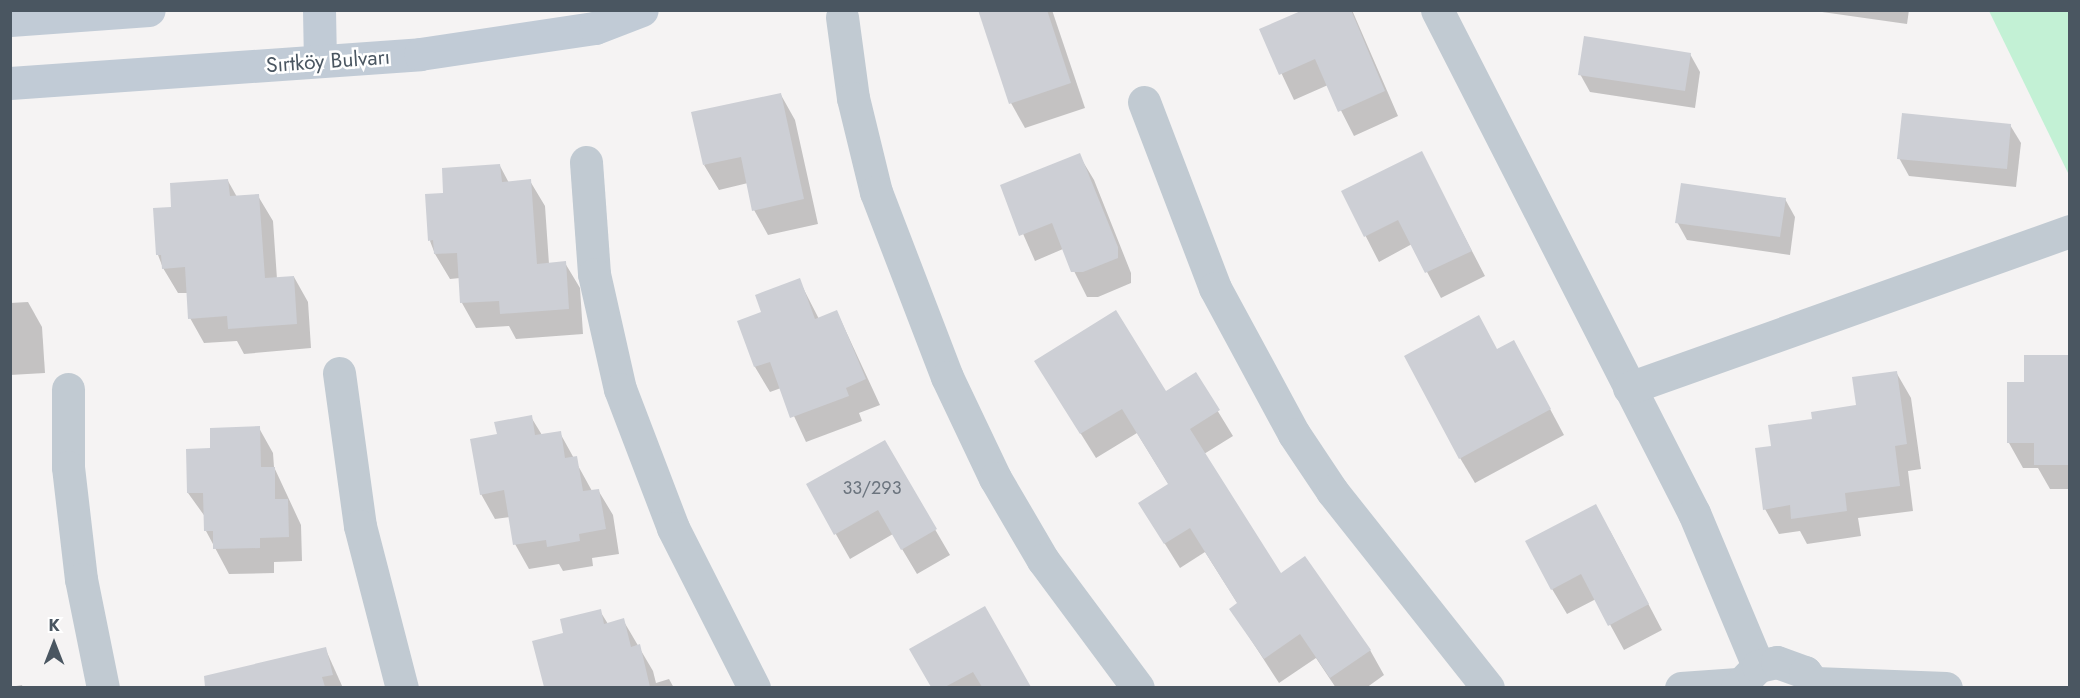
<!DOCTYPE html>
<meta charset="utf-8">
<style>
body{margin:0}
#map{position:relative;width:2080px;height:698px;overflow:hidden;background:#f5f3f3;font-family:Jost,sans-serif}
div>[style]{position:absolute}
.green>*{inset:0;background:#c3f1d5}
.shadow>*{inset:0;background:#0003}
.building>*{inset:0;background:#cdcfd5}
.street>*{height:33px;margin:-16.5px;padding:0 16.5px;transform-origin:16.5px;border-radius:16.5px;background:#c1cad2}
.secondary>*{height:33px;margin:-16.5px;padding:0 16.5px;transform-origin:16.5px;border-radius:16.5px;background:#c1cbd6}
span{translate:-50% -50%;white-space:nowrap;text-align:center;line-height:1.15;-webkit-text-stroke:5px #fff;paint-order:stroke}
.number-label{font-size:18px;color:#6b747e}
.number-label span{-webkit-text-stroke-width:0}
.street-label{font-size:21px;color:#4a5661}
.frame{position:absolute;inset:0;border:12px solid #4a5661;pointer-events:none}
.north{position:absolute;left:24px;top:614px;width:60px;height:60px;-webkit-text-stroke:4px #fff;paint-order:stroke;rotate:0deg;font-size:16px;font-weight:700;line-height:24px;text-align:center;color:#4a5661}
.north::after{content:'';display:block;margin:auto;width:21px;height:27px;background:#4a5661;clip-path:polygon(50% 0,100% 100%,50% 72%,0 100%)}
</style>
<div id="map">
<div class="green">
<div style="clip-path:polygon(1989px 11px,2069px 11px,2069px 175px)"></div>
</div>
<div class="shadow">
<div style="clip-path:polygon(980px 10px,1052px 10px,1085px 108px,1025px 128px,1011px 103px)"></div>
<div style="clip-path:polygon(1307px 10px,1352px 10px,1398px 116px,1354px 136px,1328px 85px,1294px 100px,1261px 30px)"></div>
<div style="clip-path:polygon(1808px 10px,1909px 10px,1907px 24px)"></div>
<div style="clip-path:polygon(1690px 54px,1700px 72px,1695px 108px,1590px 92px,1580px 74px)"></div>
<div style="clip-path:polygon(781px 95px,795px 120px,818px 224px,768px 235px,754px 210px,748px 183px,719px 190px,704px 165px)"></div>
<div style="clip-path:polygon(2010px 125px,2021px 143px,2016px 187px,1909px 176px,1899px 158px)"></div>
<div style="clip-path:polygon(1421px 153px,1485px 276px,1441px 298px,1412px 244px,1379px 262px,1343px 192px)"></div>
<div style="clip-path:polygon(1079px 155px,1094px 180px,1131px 273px,1131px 283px,1098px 297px,1087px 297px,1063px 249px,1035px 261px,1002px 186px)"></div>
<div style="clip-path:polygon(500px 166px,509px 183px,530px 181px,545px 206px,549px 264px,565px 263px,580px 288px,583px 334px,516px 339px,509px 326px,476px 328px,462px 303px,460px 278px,450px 279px,435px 254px,430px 241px,445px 194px)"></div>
<div style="clip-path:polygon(228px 181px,237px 197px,258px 196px,273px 221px,277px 279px,294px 277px,308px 302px,311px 348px,244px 354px,237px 341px,204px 343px,190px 318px,188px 293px,178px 293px,163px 268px,158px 255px,173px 208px)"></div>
<div style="clip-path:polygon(1785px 199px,1795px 217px,1790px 255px,1687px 240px,1677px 222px)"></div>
<div style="clip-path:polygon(799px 280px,819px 319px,837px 312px,880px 405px,859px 413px,862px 421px,806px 442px,781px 388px,770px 392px,755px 367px,763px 312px)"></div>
<div style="clip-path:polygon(28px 302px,42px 327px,45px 373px,10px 375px,10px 303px)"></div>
<div style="clip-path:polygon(1514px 342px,1564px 435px,1475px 483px,1460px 458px,1497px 350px)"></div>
<div style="clip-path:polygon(2070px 357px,2070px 489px,2050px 489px,2038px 468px,2023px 468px,2009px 443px,2025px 384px)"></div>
<div style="clip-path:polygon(1896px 372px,1911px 398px,1921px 469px,1908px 471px,1913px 511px,1858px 518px,1861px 536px,1807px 544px,1800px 531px,1779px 534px,1765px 509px,1773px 448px,1814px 420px,1857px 406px)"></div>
<div style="clip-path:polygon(1195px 374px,1233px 436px,1204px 454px,1280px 575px,1370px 650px,1384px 675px,1366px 688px,1336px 688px,1316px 658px,1279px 683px,1231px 609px,1238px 604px,1205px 552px,1180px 568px,1140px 504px,1169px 485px,1137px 433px,1096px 458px,1051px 386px,1166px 393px)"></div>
<div style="clip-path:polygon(531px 417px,542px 435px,560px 433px,592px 491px,598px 490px,613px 515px,619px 554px,592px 558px,593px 566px,563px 571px,559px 564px,529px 569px,515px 544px,510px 517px,495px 519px,481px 494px,498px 435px)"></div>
<div style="clip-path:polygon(259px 428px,273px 453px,274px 467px,301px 525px,302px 561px,274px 562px,274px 573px,229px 574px,206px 531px,206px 518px,188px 493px,187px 450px,212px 449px)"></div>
<div style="clip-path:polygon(884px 442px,950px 555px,917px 574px,893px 534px,850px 559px,808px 485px)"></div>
<div style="clip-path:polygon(1610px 531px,1662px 630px,1624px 650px,1596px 599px,1567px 614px,1552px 589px)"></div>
<div style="clip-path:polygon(985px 609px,1030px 688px,933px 688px,911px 650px)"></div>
<div style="clip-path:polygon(600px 611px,608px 624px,623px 620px,653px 671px,656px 683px,669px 679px,674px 688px,546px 688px,534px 642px,565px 634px)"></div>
<div style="clip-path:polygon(325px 648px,343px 688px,250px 688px,245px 668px)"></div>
<div style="clip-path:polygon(22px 685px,23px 688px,10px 688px,10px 687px)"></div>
</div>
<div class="building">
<div style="clip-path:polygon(978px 10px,1047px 10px,1071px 83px,1009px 104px)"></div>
<div style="clip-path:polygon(1303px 10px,1351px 10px,1385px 91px,1338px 112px,1315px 59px,1279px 75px,1259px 29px)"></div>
<div style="clip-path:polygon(1584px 36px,1691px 53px,1685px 91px,1578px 75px)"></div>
<div style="clip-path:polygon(781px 93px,804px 199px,752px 211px,741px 157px,703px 165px,691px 112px)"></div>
<div style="clip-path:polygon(1902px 113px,2011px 124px,2007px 169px,1897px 159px)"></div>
<div style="clip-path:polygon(1422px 151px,1472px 251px,1425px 273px,1398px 220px,1364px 237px,1341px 191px)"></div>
<div style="clip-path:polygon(1080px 153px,1118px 247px,1118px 258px,1083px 272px,1071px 272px,1052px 223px,1019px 236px,1000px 185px)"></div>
<div style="clip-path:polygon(500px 164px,502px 182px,531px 179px,537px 264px,566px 261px,569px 309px,500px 314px,499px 301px,460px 303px,457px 253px,434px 254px,433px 240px,428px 241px,425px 194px,443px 193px,442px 168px)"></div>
<div style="clip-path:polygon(228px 179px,230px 196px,259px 194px,265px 278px,294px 276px,297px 324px,228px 329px,227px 316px,188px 319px,185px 267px,162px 269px,161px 255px,156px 255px,153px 208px,171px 207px,170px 183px)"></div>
<div style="clip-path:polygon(1681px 183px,1786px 198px,1780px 237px,1675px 223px)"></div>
<div style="clip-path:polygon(800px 278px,815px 319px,837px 310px,866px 379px,846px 388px,849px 396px,790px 418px,770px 362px,754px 367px,737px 321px,761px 312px,755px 295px)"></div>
<div style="clip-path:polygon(1116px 310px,1166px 391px,1196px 372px,1220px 410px,1190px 429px,1281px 573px,1305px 556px,1371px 650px,1330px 678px,1300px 634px,1264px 659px,1229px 609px,1237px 603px,1190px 528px,1164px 544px,1138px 503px,1168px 484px,1122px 409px,1080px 434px,1034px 361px)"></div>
<div style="clip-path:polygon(1479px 315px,1497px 349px,1514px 340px,1551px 409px,1459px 459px,1404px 356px)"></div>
<div style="clip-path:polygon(2024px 355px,2070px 355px,2070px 465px,2034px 465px,2034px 443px,2007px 443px,2007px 382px,2024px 382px)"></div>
<div style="clip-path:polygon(1897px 371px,1907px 444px,1895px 446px,1900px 486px,1845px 493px,1847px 511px,1791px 519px,1790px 505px,1763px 510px,1755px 448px,1771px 446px,1768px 425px,1812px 419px,1811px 412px,1856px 405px,1852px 377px)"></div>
<div style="clip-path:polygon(532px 415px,535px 435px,561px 431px,565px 458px,577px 456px,583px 491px,599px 489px,606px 529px,579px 534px,580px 541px,547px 547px,546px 540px,513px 545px,504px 490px,480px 495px,470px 439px,497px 434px,494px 422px)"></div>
<div style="clip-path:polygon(260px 426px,261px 467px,275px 467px,275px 499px,288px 499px,289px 537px,260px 538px,260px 548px,213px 549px,213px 531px,204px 531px,203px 493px,187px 493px,186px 449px,210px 448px,210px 428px)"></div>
<div style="clip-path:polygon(885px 440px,937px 529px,901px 550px,878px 510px,834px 535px,806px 484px)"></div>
<div style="clip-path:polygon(1596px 504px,1649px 604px,1608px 626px,1581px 574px,1551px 590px,1525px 541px)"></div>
<div style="clip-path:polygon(985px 606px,1031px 687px,982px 687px,973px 672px,945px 687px,931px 687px,909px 649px)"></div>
<div style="clip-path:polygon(601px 609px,604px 624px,624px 618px,631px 647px,640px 644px,650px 687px,544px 687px,532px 641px,563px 633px,560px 619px)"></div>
<div style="clip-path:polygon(326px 647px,333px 675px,322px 677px,325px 687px,205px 687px,204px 676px)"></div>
</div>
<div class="street">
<div style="left:1437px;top:10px;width:565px;rotate:62.94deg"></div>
<div style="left:1694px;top:513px;width:166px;rotate:67.3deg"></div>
<div style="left:842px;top:17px;width:82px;rotate:82.3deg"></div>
<div style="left:853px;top:98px;width:97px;rotate:76.3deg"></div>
<div style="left:876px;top:192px;width:198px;rotate:69deg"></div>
<div style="left:947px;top:377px;width:112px;rotate:64.6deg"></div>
<div style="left:995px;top:478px;width:95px;rotate:59.7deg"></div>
<div style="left:1043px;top:560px;width:159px;rotate:53.4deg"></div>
<div style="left:1144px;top:102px;width:199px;rotate:69.1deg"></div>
<div style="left:1215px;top:288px;width:166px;rotate:61.6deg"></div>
<div style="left:1294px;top:434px;width:69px;rotate:56.3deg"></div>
<div style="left:1332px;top:491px;width:251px;rotate:51.6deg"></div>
<div style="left:586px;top:162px;width:112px;rotate:85.9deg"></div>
<div style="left:594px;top:274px;width:118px;rotate:77.3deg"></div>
<div style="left:620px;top:389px;width:149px;rotate:69.1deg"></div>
<div style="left:673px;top:528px;width:179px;rotate:63.1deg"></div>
<div style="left:339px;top:373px;width:154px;rotate:82.2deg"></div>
<div style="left:360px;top:526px;width:167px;rotate:75.5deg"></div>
<div style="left:1629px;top:388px;width:468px;rotate:-19.6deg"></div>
<div style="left:68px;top:389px;width:78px;rotate:90deg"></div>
<div style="left:68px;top:467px;width:113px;rotate:83.4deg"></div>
<div style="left:81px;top:579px;width:111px;rotate:78.6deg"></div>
<div style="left:1815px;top:683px;width:131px;rotate:2.2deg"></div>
<div style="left:1681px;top:688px;width:57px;rotate:-4deg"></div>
<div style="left:1737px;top:688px;width:30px;rotate:-46deg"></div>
<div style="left:1758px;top:666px;width:19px;rotate:-12deg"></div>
<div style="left:1777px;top:662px;width:30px;rotate:20deg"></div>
<div style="left:1805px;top:672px;width:20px;rotate:53deg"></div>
</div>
<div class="secondary">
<div style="left:319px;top:10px;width:51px;rotate:88.9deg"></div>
<div style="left:10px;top:20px;width:139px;rotate:-4.1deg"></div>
<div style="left:10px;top:83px;width:411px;rotate:-4deg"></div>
<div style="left:420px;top:54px;width:177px;rotate:-8.5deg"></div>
<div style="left:595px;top:28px;width:50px;rotate:-21deg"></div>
</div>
<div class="number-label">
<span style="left:872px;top:488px">33/293</span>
</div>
<div class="street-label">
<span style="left:328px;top:61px;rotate:-4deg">Sırtköy Bulvarı</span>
</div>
<div class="frame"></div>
<div class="north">K</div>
</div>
